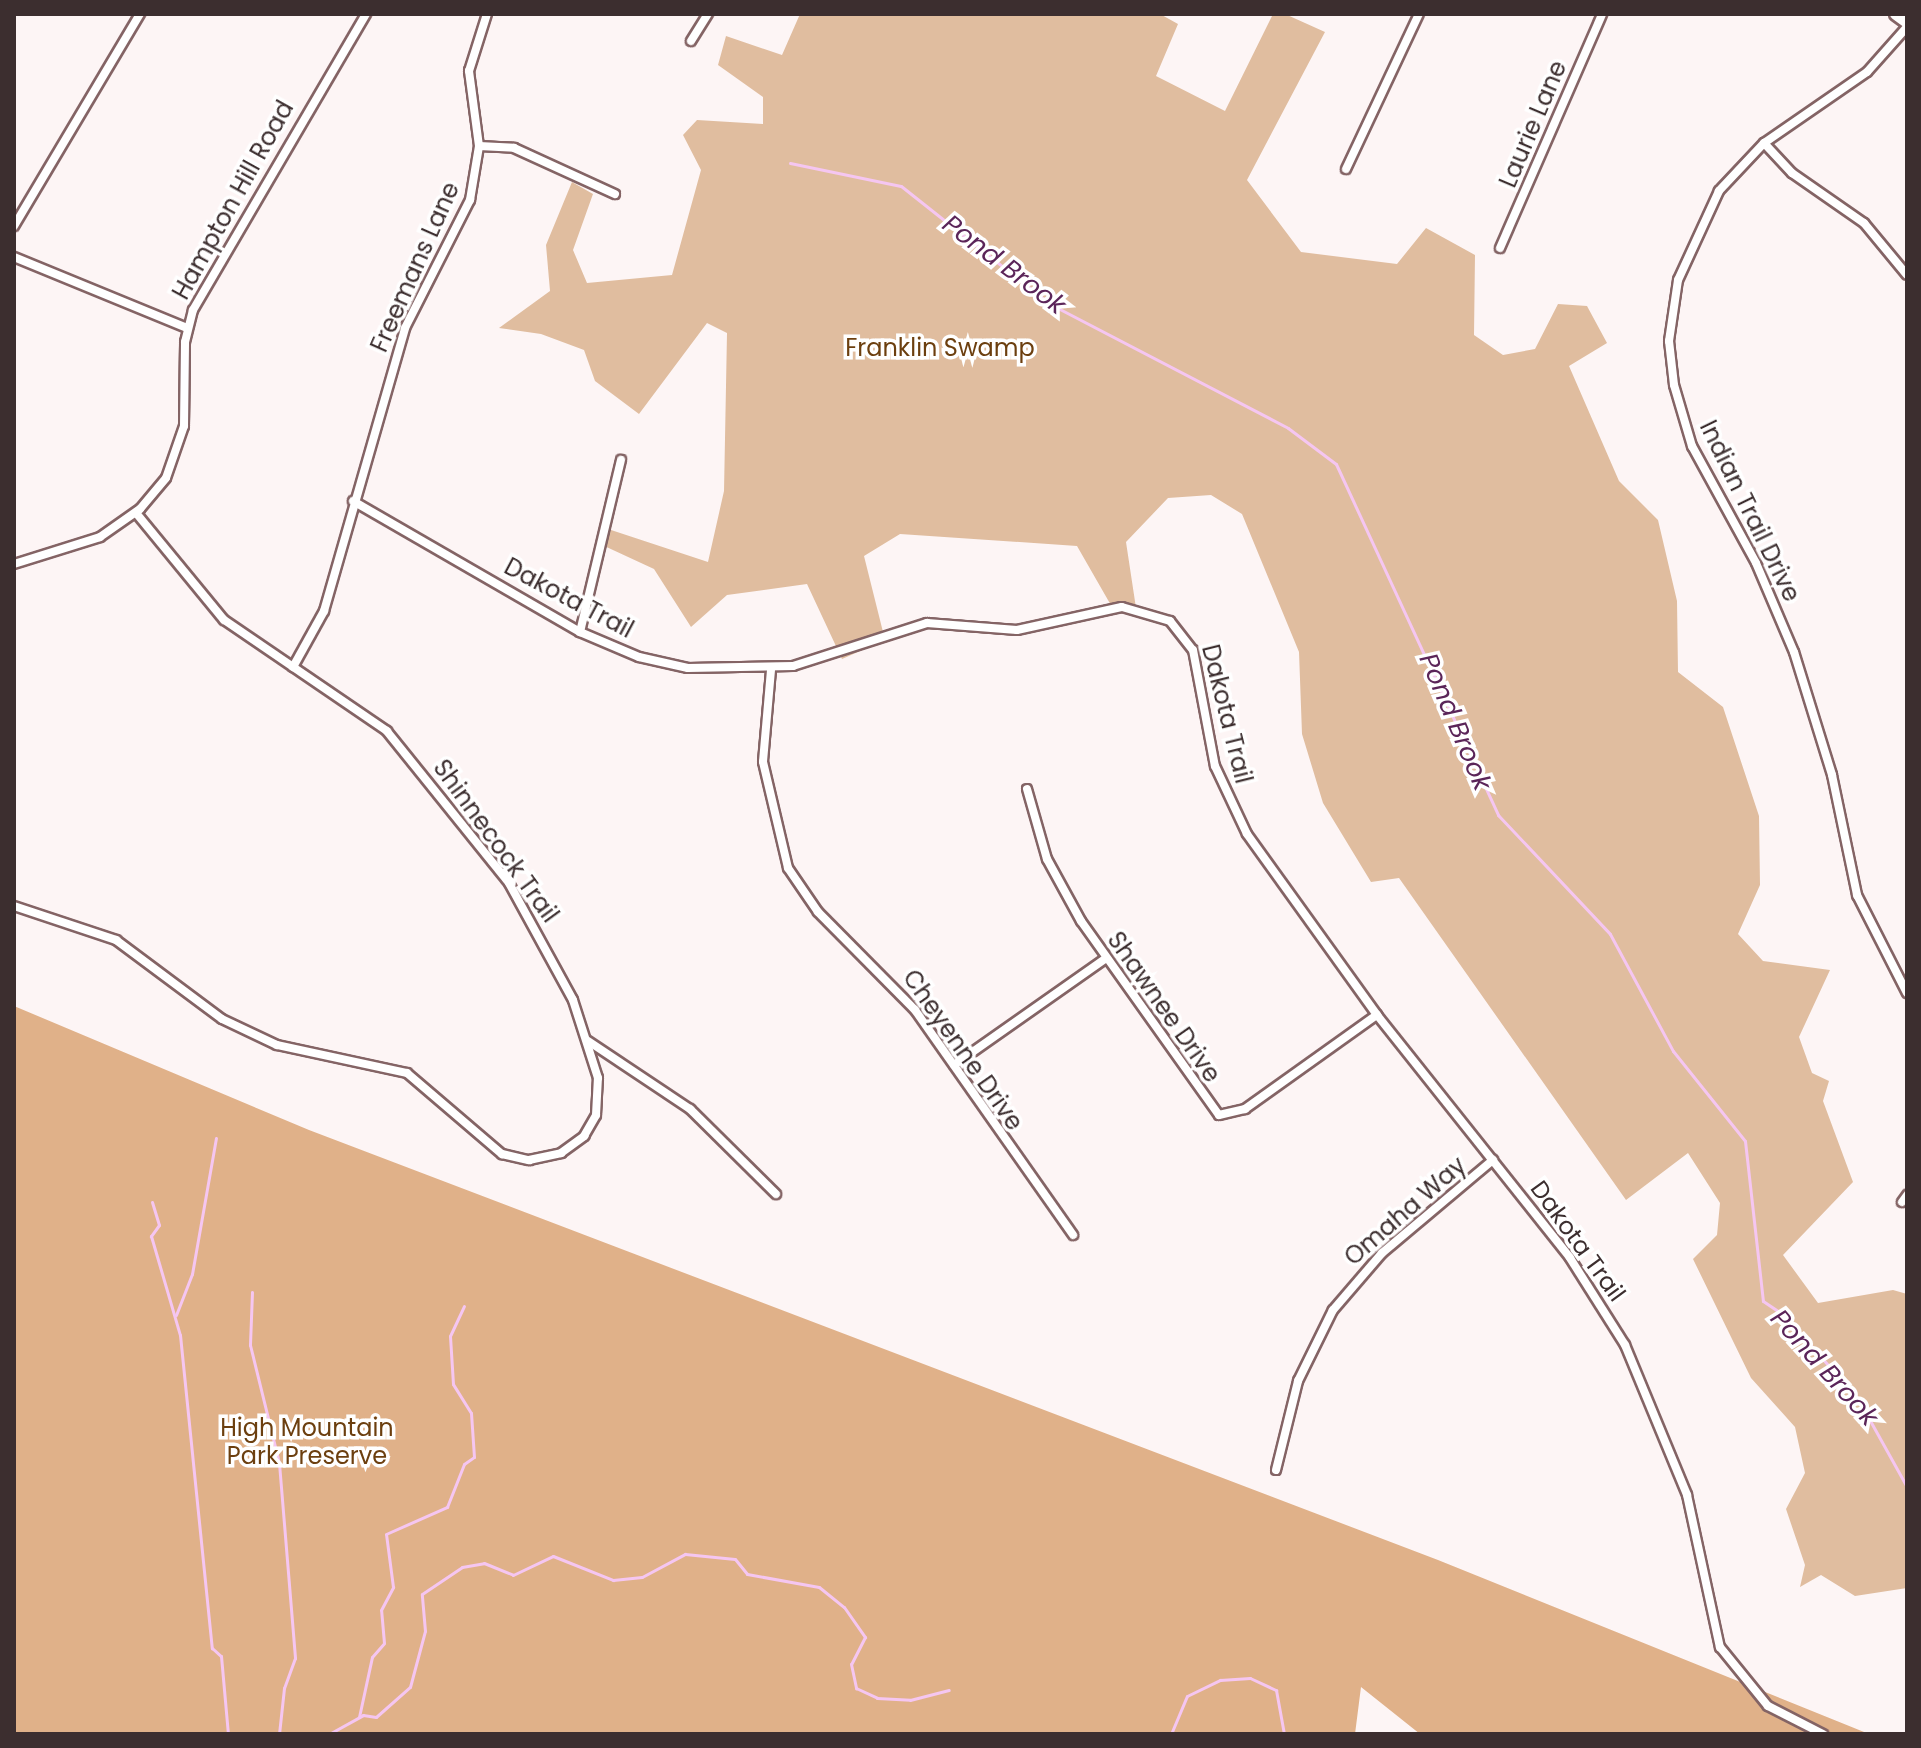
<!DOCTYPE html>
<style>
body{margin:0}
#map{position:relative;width:1921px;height:1748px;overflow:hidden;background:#fdf5f5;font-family:Poppins,sans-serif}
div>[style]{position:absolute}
.green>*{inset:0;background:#e0bd9f}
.forest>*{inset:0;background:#e0b189}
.stream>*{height:3px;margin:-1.5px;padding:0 1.5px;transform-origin:1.5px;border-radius:1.5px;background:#f5c6f1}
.roads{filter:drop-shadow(2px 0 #846465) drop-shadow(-2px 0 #846465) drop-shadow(0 2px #846465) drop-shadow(0 -2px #846465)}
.minor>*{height:8px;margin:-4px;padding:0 4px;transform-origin:4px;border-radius:4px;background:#fff}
.primary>*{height:12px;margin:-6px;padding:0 6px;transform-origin:6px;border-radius:6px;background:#fff}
span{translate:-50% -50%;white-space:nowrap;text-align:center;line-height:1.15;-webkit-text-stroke:7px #fff;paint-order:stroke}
.street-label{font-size:24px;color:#3c2e2f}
.park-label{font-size:24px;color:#6c3f0f}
.water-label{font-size:26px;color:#5b2559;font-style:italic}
.frame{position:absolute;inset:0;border:16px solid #3c2e2f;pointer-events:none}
</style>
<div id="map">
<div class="green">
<div style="clip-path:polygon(800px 14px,1160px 14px,1178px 24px,1156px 76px,1225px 111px,1273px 14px,1285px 14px,1325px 32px,1247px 180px,1301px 252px,1397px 264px,1426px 228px,1475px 255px,1474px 335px,1503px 355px,1535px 349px,1558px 304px,1587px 306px,1607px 343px,1569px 366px,1619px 481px,1658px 520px,1677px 601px,1678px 672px,1723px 707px,1759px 816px,1760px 885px,1738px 934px,1763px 961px,1830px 970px,1799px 1037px,1812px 1073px,1829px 1081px,1823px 1101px,1853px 1182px,1783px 1255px,1818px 1303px,1893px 1290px,1907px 1294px,1907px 1588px,1855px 1596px,1821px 1575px,1800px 1587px,1805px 1565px,1786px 1509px,1805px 1473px,1795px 1427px,1751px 1378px,1693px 1259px,1717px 1235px,1720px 1203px,1688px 1153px,1626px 1200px,1399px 878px,1371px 882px,1323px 803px,1302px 734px,1299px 652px,1242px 514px,1211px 495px,1168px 498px,1126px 542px,1136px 608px,1116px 614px,1077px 546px,900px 534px,864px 556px,885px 640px,842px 659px,807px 584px,727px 595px,691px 627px,654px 569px,600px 544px,605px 528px,708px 562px,724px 491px,727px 333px,707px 323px,639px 414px,595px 381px,584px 350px,541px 334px,499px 328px,550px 291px,546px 245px,572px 182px,593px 194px,573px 250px,587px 283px,672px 275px,701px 170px,683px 135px,697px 120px,763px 124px,763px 97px,718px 65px,726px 36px,782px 55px)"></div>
</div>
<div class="forest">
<div style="clip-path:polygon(14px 1006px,309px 1130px,1438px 1560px,1869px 1734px,1420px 1734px,1361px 1687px,1355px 1734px,14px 1734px)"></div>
</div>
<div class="stream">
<div style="left:790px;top:163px;width:113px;rotate:11.7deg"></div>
<div style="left:901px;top:186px;width:190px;rotate:38.4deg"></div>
<div style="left:1050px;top:304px;width:268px;rotate:27.5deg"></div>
<div style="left:1288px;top:428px;width:60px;rotate:36.9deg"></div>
<div style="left:1336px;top:464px;width:387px;rotate:65.2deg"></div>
<div style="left:1498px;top:815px;width:163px;rotate:46.7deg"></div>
<div style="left:1610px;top:934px;width:133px;rotate:61.7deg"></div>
<div style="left:1673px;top:1051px;width:115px;rotate:51.3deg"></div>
<div style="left:1745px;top:1141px;width:161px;rotate:83.6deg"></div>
<div style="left:1763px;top:1301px;width:27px;rotate:34deg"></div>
<div style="left:1785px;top:1316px;width:111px;rotate:48.7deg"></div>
<div style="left:1858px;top:1399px;width:101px;rotate:60.9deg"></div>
<div style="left:152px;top:1202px;width:24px;rotate:73deg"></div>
<div style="left:159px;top:1225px;width:14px;rotate:126deg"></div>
<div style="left:151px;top:1236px;width:103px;rotate:73.7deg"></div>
<div style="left:180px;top:1335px;width:315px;rotate:84.2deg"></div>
<div style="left:212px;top:1648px;width:12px;rotate:42deg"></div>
<div style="left:221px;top:1656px;width:78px;rotate:84.9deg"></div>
<div style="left:252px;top:1292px;width:53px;rotate:92.2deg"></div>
<div style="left:250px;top:1345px;width:122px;rotate:76.2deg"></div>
<div style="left:279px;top:1463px;width:196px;rotate:85.3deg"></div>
<div style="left:295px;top:1658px;width:32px;rotate:110deg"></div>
<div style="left:284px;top:1688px;width:46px;rotate:96.2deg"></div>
<div style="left:176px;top:1315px;width:44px;rotate:-68.7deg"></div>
<div style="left:192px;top:1274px;width:138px;rotate:-80deg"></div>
<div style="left:359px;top:1717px;width:61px;rotate:-77.8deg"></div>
<div style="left:372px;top:1657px;width:18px;rotate:-49deg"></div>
<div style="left:384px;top:1643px;width:33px;rotate:-95deg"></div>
<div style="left:381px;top:1610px;width:26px;rotate:-62deg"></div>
<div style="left:393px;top:1587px;width:53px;rotate:-97.5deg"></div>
<div style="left:386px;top:1534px;width:67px;rotate:-23.9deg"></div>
<div style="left:447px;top:1507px;width:46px;rotate:-68.4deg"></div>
<div style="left:464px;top:1464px;width:12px;rotate:-35deg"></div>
<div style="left:474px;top:1457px;width:44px;rotate:-93.9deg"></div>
<div style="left:471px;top:1413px;width:34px;rotate:-122deg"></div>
<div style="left:453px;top:1384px;width:48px;rotate:-93.6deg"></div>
<div style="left:450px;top:1336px;width:33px;rotate:-65deg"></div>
<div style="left:329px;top:1734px;width:39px;rotate:-29deg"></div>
<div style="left:363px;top:1715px;width:13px;rotate:9deg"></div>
<div style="left:376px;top:1717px;width:45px;rotate:-41.4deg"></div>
<div style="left:410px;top:1687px;width:58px;rotate:-75deg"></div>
<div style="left:425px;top:1631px;width:37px;rotate:-95deg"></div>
<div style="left:422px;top:1594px;width:48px;rotate:-34deg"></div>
<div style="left:462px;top:1567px;width:22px;rotate:-10deg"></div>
<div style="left:484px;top:1563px;width:31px;rotate:22deg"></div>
<div style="left:513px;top:1575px;width:44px;rotate:-25.4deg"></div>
<div style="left:553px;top:1556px;width:65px;rotate:21.8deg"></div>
<div style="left:613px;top:1580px;width:29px;rotate:-6deg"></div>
<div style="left:642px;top:1577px;width:49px;rotate:-28.1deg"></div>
<div style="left:685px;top:1554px;width:50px;rotate:5.7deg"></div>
<div style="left:735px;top:1559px;width:19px;rotate:51deg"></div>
<div style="left:747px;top:1574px;width:73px;rotate:10.2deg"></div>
<div style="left:819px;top:1587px;width:32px;rotate:39deg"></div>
<div style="left:844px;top:1607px;width:37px;rotate:55deg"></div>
<div style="left:865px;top:1637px;width:30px;rotate:117deg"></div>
<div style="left:851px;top:1664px;width:25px;rotate:78deg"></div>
<div style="left:856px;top:1688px;width:23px;rotate:25deg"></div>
<div style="left:877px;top:1698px;width:33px;rotate:3deg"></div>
<div style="left:910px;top:1700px;width:40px;rotate:-14.4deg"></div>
<div style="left:1171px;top:1734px;width:41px;rotate:-67.2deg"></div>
<div style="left:1187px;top:1696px;width:37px;rotate:-26deg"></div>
<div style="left:1220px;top:1680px;width:30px;rotate:-4deg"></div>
<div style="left:1250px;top:1678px;width:29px;rotate:25deg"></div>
<div style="left:1276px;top:1690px;width:45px;rotate:79.7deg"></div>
</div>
<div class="roads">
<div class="minor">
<div style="left:1907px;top:27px;width:60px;rotate:131.6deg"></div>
<div style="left:1867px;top:72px;width:125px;rotate:145.4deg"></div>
<div style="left:1764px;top:143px;width:66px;rotate:133.2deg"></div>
<div style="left:1719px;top:191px;width:98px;rotate:114.7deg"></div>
<div style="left:1678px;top:280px;width:62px;rotate:98.4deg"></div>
<div style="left:1669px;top:341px;width:44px;rotate:83.5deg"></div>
<div style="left:1674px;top:385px;width:64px;rotate:73.6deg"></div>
<div style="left:1692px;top:446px;width:133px;rotate:61.3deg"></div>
<div style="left:1756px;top:563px;width:97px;rotate:66.9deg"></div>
<div style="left:1794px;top:652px;width:129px;rotate:72.8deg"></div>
<div style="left:1832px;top:775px;width:123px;rotate:78.2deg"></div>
<div style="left:1857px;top:895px;width:110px;rotate:63deg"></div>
<div style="left:691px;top:41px;width:32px;rotate:-58deg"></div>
<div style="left:1764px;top:143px;width:41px;rotate:47deg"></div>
<div style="left:1792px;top:173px;width:88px;rotate:34.8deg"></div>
<div style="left:1864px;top:223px;width:67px;rotate:50.4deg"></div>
<div style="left:479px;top:146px;width:35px;rotate:3deg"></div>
<div style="left:514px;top:148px;width:111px;rotate:24.5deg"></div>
<div style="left:1346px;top:169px;width:171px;rotate:-64.8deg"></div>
<div style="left:14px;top:226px;width:247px;rotate:-59.3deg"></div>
<div style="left:1500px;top:248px;width:255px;rotate:-66.4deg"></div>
<div style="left:14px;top:257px;width:187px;rotate:22.3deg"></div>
<div style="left:353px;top:501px;width:262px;rotate:30deg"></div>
<div style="left:580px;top:632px;width:64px;rotate:23deg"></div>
<div style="left:639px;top:657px;width:50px;rotate:12.7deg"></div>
<div style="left:688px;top:668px;width:105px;rotate:-1.1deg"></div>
<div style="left:793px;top:666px;width:141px;rotate:-17.8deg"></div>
<div style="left:927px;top:623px;width:90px;rotate:4.4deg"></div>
<div style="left:1017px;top:630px;width:107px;rotate:-12.4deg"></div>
<div style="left:1122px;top:607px;width:50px;rotate:16.3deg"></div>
<div style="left:1170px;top:621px;width:37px;rotate:52deg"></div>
<div style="left:1193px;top:650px;width:118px;rotate:79.3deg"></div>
<div style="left:1215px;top:766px;width:75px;rotate:64.8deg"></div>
<div style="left:1247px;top:834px;width:223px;rotate:54.3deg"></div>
<div style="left:1377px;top:1015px;width:310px;rotate:51.5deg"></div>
<div style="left:1570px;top:1258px;width:103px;rotate:57.7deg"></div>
<div style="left:1625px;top:1345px;width:162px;rotate:67.5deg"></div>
<div style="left:1687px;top:1495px;width:156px;rotate:77.8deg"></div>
<div style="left:1720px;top:1647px;width:76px;rotate:50.9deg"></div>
<div style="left:1768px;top:1706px;width:62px;rotate:27deg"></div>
<div style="left:14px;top:564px;width:90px;rotate:-17.4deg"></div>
<div style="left:100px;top:537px;width:49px;rotate:-35deg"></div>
<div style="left:140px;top:509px;width:40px;rotate:-50deg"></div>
<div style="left:166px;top:478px;width:55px;rotate:-70.9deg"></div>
<div style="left:184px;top:426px;width:84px;rotate:-89.3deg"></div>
<div style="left:185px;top:342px;width:33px;rotate:-76deg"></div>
<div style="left:193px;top:310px;width:343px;rotate:-59.7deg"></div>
<div style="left:580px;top:632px;width:177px;rotate:-76.6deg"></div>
<div style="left:293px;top:667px;width:64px;rotate:-61deg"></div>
<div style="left:324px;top:611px;width:294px;rotate:-74deg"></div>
<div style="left:405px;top:328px;width:144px;rotate:-63.1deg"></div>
<div style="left:470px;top:200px;width:55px;rotate:-80.5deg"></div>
<div style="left:479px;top:146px;width:76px;rotate:-97.6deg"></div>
<div style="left:469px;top:71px;width:60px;rotate:-72.5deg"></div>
<div style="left:771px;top:670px;width:92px;rotate:95deg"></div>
<div style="left:763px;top:762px;width:109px;rotate:76.7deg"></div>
<div style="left:788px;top:868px;width:53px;rotate:55.7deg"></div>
<div style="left:818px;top:912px;width:138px;rotate:45.3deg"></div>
<div style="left:915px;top:1010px;width:275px;rotate:54.9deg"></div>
<div style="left:1027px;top:789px;width:73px;rotate:74.1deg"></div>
<div style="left:1047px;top:859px;width:71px;rotate:61.3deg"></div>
<div style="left:1081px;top:921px;width:238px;rotate:54.6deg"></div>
<div style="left:1219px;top:1115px;width:27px;rotate:-13deg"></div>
<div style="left:1245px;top:1109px;width:162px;rotate:-35.5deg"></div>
<div style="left:14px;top:906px;width:108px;rotate:18.4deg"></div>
<div style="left:116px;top:940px;width:132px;rotate:36.7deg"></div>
<div style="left:222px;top:1019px;width:61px;rotate:25.3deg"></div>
<div style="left:277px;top:1045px;width:133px;rotate:12.2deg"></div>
<div style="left:407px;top:1073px;width:125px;rotate:40.5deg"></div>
<div style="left:502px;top:1154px;width:28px;rotate:13deg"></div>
<div style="left:529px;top:1160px;width:33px;rotate:-12deg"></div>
<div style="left:561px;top:1153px;width:29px;rotate:-36deg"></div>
<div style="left:584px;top:1136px;width:24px;rotate:-60deg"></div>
<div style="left:596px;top:1115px;width:37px;rotate:-87deg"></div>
<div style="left:598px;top:1078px;width:82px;rotate:-107.8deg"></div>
<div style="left:573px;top:1000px;width:133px;rotate:-118.7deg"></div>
<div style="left:509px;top:883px;width:195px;rotate:-128.8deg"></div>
<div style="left:387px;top:731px;width:197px;rotate:-145.7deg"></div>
<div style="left:224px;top:620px;width:139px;rotate:-129.4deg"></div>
<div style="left:588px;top:1041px;width:123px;rotate:33.7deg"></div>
<div style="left:690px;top:1109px;width:121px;rotate:44.7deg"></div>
<div style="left:954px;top:1065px;width:184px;rotate:-35.1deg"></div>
<div style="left:1902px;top:1202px;width:9px;rotate:-54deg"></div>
<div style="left:1276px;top:1470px;width:92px;rotate:-76.1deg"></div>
<div style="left:1298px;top:1381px;width:79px;rotate:-63.8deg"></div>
<div style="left:1333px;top:1310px;width:75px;rotate:-49.3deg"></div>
<div style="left:1382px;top:1253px;width:145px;rotate:-40deg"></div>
</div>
<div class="primary">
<div style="left:1896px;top:14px;width:14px;rotate:36deg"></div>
</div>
</div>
<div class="street-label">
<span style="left:1533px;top:124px;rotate:-67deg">Laurie Lane</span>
<span style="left:233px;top:200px;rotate:-61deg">Hampton Hill Road</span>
<span style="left:415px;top:267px;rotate:-66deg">Freemans Lane</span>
<span style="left:1750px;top:511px;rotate:64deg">Indian Trail Drive</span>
<span style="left:569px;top:598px;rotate:28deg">Dakota Trail</span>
<span style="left:1227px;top:714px;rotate:76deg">Dakota Trail</span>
<span style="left:496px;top:841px;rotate:54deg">Shinnecock Trail</span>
<span style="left:1164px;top:1007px;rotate:55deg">Shawnee Drive</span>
<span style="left:963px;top:1050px;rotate:55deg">Cheyenne Drive</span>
<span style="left:1405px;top:1211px;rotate:-41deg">Omaha Way</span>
<span style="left:1578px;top:1241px;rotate:54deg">Dakota Trail</span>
</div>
<div class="park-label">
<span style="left:940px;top:348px">Franklin Swamp</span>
<span style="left:307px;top:1442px">High Mountain<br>Park Preserve</span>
</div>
<div class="water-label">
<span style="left:1004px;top:265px;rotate:37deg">Pond Brook</span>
<span style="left:1455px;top:722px;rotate:67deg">Pond Brook</span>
<span style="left:1824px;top:1368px;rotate:48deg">Pond Brook</span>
</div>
<div class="frame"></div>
</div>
